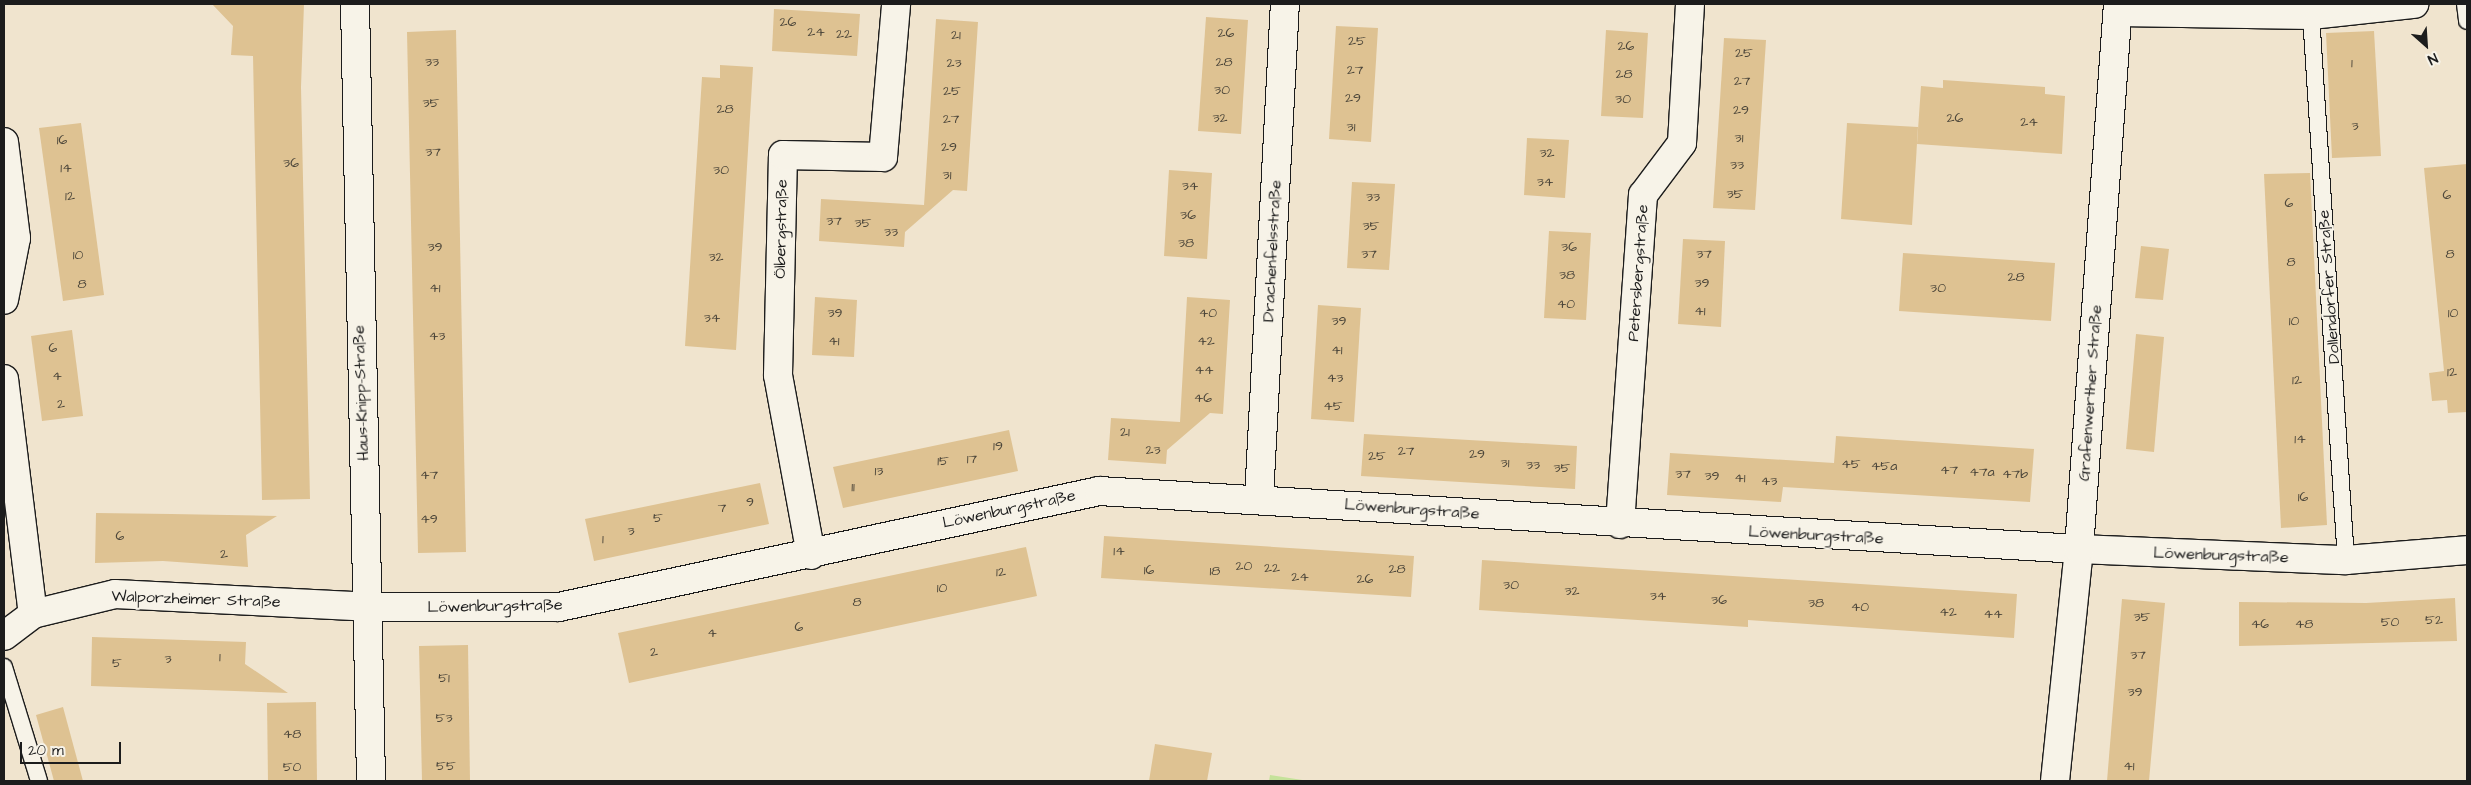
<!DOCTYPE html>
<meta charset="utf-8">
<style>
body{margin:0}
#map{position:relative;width:2471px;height:785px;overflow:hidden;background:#f0e4ce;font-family:"Architects Daughter",sans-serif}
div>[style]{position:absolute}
.green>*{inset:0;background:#c5e29a}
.building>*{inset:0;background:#dec292}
.roads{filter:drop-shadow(1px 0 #1c1c1c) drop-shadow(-1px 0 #1c1c1c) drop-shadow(0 1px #1c1c1c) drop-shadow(0 -1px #1c1c1c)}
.lane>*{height:16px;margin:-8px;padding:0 8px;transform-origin:8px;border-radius:8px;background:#f7f3e8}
.street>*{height:28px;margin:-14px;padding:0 14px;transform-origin:14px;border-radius:14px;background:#f7f3e8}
.secondary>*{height:28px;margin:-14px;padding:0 14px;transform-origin:14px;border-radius:14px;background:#f7f3e8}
span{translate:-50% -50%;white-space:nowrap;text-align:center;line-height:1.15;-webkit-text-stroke:4px #f7f3e8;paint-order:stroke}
.number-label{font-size:14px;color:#4c463a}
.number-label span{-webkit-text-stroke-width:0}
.street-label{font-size:16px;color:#1c1c1c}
.frame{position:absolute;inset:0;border:5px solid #1c1c1c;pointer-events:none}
.north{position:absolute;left:2401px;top:20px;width:50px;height:50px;-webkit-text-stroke:4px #f7f3e8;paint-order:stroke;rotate:154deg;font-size:14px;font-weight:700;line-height:20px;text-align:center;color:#1c1c1c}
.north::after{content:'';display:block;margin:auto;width:18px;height:22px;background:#1c1c1c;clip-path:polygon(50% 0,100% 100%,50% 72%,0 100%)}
.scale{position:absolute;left:20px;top:742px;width:101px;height:22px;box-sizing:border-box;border:2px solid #1c1c1c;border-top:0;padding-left:6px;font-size:15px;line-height:18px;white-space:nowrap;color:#1c1c1c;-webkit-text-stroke:4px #f7f3e8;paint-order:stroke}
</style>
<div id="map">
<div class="green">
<div style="clip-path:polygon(1270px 775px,1309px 781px,1269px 781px)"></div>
</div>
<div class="building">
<div style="clip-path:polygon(212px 4px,304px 4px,301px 87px,310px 499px,262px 500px,253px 56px,231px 55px,233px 26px)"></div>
<div style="clip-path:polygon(774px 9px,860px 14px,857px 56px,772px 51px)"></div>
<div style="clip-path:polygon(1206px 17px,1248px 20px,1241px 134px,1198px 131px)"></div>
<div style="clip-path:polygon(936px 19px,978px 22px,967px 191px,953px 190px,905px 232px,904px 247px,819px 241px,821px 199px,924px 205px)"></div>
<div style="clip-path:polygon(1336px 26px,1378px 28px,1371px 142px,1329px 139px)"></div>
<div style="clip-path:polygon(456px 30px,466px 552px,418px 553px,407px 32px)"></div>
<div style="clip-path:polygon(1606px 30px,1648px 33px,1643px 118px,1601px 116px)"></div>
<div style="clip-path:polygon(2374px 31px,2381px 156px,2332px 158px,2326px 33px)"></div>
<div style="clip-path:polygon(1724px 38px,1766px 40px,1755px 210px,1713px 208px)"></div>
<div style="clip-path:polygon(720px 65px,753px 67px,736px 350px,685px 346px,702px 77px,720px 78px)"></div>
<div style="clip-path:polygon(1943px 80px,2045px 87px,2045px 94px,2065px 96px,2062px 154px,1917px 144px,1921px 86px,1943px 88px)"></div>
<div style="clip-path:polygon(81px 123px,104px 295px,63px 301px,39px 128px)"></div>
<div style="clip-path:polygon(1847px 123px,1918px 127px,1912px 225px,1841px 219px)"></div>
<div style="clip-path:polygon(1527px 138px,1569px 140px,1565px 198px,1524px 195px)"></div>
<div style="clip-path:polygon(2467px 164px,2467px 412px,2448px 413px,2447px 400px,2432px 401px,2429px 373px,2444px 371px,2424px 168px)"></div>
<div style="clip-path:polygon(1169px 170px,1212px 173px,1207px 259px,1164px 256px)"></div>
<div style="clip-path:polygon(2310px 173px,2327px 525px,2281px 528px,2264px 174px)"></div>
<div style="clip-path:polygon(1352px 182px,1395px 184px,1389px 270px,1347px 268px)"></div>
<div style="clip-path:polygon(1549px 231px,1591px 233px,1586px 320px,1544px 318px)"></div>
<div style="clip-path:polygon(1683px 239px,1725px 241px,1721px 327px,1678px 324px)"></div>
<div style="clip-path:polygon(2141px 246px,2169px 249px,2163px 300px,2135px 298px)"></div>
<div style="clip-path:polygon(1903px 253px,2055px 263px,2051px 321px,1899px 311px)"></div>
<div style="clip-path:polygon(815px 297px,857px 300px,854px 357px,812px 355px)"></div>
<div style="clip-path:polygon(1187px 297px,1230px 300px,1223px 414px,1210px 413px,1167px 450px,1166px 464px,1108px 460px,1111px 418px,1180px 422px)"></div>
<div style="clip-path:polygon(1318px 305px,1361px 308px,1354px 422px,1311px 419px)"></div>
<div style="clip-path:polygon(72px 330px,83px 416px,42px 421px,31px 336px)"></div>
<div style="clip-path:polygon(2136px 334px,2164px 337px,2154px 452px,2126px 449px)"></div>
<div style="clip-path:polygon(1009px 430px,1018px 471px,843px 508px,833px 467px)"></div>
<div style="clip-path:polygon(1364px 434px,1577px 446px,1575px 489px,1361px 476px)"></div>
<div style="clip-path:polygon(1836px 436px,2034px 449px,2030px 502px,1783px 487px,1781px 502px,1667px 495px,1670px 453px,1834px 463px)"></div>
<div style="clip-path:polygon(760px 483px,769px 524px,594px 561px,585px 519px)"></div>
<div style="clip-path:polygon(96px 513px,171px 514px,277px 516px,246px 535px,248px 567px,163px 561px,95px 563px)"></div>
<div style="clip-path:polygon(1104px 536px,1414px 556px,1411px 597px,1101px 578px)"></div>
<div style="clip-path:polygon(1026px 547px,1037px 596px,629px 683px,618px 633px)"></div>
<div style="clip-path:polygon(1482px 560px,2017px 594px,2014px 638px,1748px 620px,1748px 627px,1479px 610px)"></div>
<div style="clip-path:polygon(2455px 598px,2457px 641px,2239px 646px,2239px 602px,2366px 603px)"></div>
<div style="clip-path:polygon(2122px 599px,2165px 603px,2149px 781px,2107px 781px)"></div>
<div style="clip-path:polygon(92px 637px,246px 642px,245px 664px,288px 693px,91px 686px)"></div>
<div style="clip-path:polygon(468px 645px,470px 781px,422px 781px,419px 646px)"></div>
<div style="clip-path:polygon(316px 702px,317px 781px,268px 781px,267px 703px)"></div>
<div style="clip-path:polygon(63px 707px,83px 781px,54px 781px,36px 715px)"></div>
<div style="clip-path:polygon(1155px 744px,1212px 753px,1207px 781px,1149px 781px)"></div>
</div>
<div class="roads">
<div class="lane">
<div style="left:2465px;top:4px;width:17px;rotate:83deg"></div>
<div style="left:2311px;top:15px;width:546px;rotate:86.33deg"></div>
<div style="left:4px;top:667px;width:119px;rotate:72.9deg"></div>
</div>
<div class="street">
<div style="left:2118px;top:12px;width:193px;rotate:0.9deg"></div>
<div style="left:2311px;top:15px;width:104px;rotate:-6.1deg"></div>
<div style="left:4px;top:142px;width:97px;rotate:82.9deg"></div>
<div style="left:16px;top:238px;width:63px;rotate:101deg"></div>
<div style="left:4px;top:379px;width:237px;rotate:83deg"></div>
<div style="left:1259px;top:498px;width:495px;rotate:-87deg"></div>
<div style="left:1620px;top:524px;width:330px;rotate:-86deg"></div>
<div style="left:1643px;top:195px;width:65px;rotate:-53.1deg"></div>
<div style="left:1682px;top:143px;width:139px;rotate:-86.7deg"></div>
<div style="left:811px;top:555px;width:183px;rotate:-100.4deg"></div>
<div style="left:778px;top:375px;width:220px;rotate:-88.7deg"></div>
<div style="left:783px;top:155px;width:100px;rotate:1.1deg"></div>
<div style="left:883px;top:157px;width:154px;rotate:-85.1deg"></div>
<div style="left:4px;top:636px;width:36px;rotate:-37deg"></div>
<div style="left:33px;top:614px;width:84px;rotate:-13.7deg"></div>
<div style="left:115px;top:594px;width:253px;rotate:2.9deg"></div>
<div style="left:368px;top:607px;width:191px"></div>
<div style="left:559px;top:607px;width:552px;rotate:-12.12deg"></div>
<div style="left:1099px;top:491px;width:982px;rotate:3.39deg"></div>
<div style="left:2079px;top:549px;width:267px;rotate:2.4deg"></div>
<div style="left:2346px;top:560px;width:121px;rotate:-4.7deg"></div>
<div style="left:2055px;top:781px;width:233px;rotate:-84.1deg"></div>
<div style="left:2079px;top:549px;width:546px;rotate:-85.91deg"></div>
</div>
<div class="secondary">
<div style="left:355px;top:4px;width:777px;rotate:88.82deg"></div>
</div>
</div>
<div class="number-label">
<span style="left:788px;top:22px">26</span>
<span style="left:816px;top:32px">24</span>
<span style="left:1226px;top:33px">26</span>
<span style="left:844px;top:34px">22</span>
<span style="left:956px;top:35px">21</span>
<span style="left:1357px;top:41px">25</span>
<span style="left:1626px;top:46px">26</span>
<span style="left:1744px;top:53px">25</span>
<span style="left:432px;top:62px">33</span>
<span style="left:1224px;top:62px">28</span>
<span style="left:954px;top:63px">23</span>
<span style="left:2352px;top:63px">1</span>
<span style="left:1355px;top:70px">27</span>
<span style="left:1624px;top:74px">28</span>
<span style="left:1742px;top:81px">27</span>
<span style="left:1222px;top:90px">30</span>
<span style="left:952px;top:91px">25</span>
<span style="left:1353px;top:98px">29</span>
<span style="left:1623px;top:99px">30</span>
<span style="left:431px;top:103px">35</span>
<span style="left:725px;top:109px">28</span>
<span style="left:1741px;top:110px">29</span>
<span style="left:1220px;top:118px">32</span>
<span style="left:1955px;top:118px">26</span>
<span style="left:951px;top:119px">27</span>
<span style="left:2029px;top:122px">24</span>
<span style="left:2355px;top:126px">3</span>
<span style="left:1351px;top:127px">31</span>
<span style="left:1739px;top:138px">31</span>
<span style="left:62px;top:140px">16</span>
<span style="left:949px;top:147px">29</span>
<span style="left:433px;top:152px">37</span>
<span style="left:1547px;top:153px">32</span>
<span style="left:291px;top:163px">36</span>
<span style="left:1737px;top:165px">33</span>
<span style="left:66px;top:168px">14</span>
<span style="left:721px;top:170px">30</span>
<span style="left:947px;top:175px">31</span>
<span style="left:1545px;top:182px">34</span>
<span style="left:1190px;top:186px">34</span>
<span style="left:1735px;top:194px">35</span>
<span style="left:2447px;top:195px">6</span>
<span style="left:70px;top:196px">12</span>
<span style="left:1373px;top:197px">33</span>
<span style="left:2289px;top:203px">6</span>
<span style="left:1188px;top:215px">36</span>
<span style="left:834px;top:221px">37</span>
<span style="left:863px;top:223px">35</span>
<span style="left:1371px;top:226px">35</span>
<span style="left:891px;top:232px">33</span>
<span style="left:1186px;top:243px">38</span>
<span style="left:435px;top:247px">39</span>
<span style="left:1569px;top:247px">36</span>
<span style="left:1369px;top:254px">37</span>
<span style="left:1704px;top:254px">37</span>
<span style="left:2450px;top:254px">8</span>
<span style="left:78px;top:255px">10</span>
<span style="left:716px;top:257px">32</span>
<span style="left:2291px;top:262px">8</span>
<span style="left:1567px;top:275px">38</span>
<span style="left:2016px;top:277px">28</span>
<span style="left:1702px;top:283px">39</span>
<span style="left:82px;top:284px">8</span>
<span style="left:435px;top:288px">41</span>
<span style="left:1938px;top:288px">30</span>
<span style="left:1566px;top:304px">40</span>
<span style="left:1700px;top:311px">41</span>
<span style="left:835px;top:313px">39</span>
<span style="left:1208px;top:313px">40</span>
<span style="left:2453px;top:313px">10</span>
<span style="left:712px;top:318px">34</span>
<span style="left:1339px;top:321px">39</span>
<span style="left:2294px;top:321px">10</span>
<span style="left:437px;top:336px">43</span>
<span style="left:834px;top:341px">41</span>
<span style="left:1206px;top:341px">42</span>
<span style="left:53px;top:348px">6</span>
<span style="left:1337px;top:350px">41</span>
<span style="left:1204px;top:370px">44</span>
<span style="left:2452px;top:372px">12</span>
<span style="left:57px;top:376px">4</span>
<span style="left:1335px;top:378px">43</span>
<span style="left:2297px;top:380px">12</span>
<span style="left:1203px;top:398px">46</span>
<span style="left:61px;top:404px">2</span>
<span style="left:1333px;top:406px">45</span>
<span style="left:1125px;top:432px">21</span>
<span style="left:2300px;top:439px">14</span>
<span style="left:998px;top:446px">19</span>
<span style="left:1153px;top:450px">23</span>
<span style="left:1406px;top:451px">27</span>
<span style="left:1477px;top:454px">29</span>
<span style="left:1377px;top:456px">25</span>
<span style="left:972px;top:459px">17</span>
<span style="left:943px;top:461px">15</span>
<span style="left:1505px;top:463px">31</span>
<span style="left:1851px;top:464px">45</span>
<span style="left:1533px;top:465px">33</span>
<span style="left:1884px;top:466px">45a</span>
<span style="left:1562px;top:468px">35</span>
<span style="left:1949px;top:470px">47</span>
<span style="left:879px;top:471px">13</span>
<span style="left:1982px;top:472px">47a</span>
<span style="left:1683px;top:474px">37</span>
<span style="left:2015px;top:474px">47b</span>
<span style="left:429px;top:475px">47</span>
<span style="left:1712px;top:476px">39</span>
<span style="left:1740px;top:478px">41</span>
<span style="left:1769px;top:481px">43</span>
<span style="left:853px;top:487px">11</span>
<span style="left:2303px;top:497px">16</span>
<span style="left:750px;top:502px">9</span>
<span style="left:722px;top:508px">7</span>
<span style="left:658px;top:518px">5</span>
<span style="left:429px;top:519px">49</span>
<span style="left:631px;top:531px">3</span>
<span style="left:120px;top:536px">6</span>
<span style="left:603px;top:539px">1</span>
<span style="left:1119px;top:551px">14</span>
<span style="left:224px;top:554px">2</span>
<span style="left:1244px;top:566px">20</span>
<span style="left:1272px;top:568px">22</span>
<span style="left:1397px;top:569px">28</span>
<span style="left:1149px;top:570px">16</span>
<span style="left:1215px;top:571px">18</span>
<span style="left:1001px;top:572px">12</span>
<span style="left:1300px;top:577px">24</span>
<span style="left:1365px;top:579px">26</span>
<span style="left:1511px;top:585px">30</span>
<span style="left:942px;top:588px">10</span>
<span style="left:1572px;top:591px">32</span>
<span style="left:1658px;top:596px">34</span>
<span style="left:1719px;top:600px">36</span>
<span style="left:857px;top:602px">8</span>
<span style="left:1816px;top:603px">38</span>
<span style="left:1860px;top:607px">40</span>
<span style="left:1948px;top:612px">42</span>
<span style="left:1993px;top:614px">44</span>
<span style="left:2142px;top:617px">35</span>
<span style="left:2434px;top:620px">52</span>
<span style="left:2390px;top:622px">50</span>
<span style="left:2260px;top:624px">46</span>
<span style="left:2304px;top:624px">48</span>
<span style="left:799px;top:627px">6</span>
<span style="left:712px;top:633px">4</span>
<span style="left:654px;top:652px">2</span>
<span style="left:2138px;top:655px">37</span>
<span style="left:220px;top:657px">1</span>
<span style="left:168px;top:659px">3</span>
<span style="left:117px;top:663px">5</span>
<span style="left:444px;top:678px">51</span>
<span style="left:2135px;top:692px">39</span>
<span style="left:444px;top:718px">53</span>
<span style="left:292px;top:734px">48</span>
<span style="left:446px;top:766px">55</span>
<span style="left:2129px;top:766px">41</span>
<span style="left:292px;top:767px">50</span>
</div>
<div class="street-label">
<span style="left:781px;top:229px;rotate:-89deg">Ölbergstraße</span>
<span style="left:1272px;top:251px;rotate:-87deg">Drachenfelsstraße</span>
<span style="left:1638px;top:273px;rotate:-86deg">Petersbergstraße</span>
<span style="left:2329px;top:287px;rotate:-94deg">Dollendorfer Straße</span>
<span style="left:361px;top:393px;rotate:-92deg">Haus-Knipp-Straße</span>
<span style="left:2090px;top:393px;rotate:-86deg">Grafenwerther Straße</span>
<span style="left:1009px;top:509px;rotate:-12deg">Löwenburgstraße</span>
<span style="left:1412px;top:509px;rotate:4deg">Löwenburgstraße</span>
<span style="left:1816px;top:535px;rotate:3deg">Löwenburgstraße</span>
<span style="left:2221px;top:555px;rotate:2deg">Löwenburgstraße</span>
<span style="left:196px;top:599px;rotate:2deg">Walporzheimer Straße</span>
<span style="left:495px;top:606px;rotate:-1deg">Löwenburgstraße</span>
</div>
<div class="frame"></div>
<div class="north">N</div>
<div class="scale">20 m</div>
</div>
